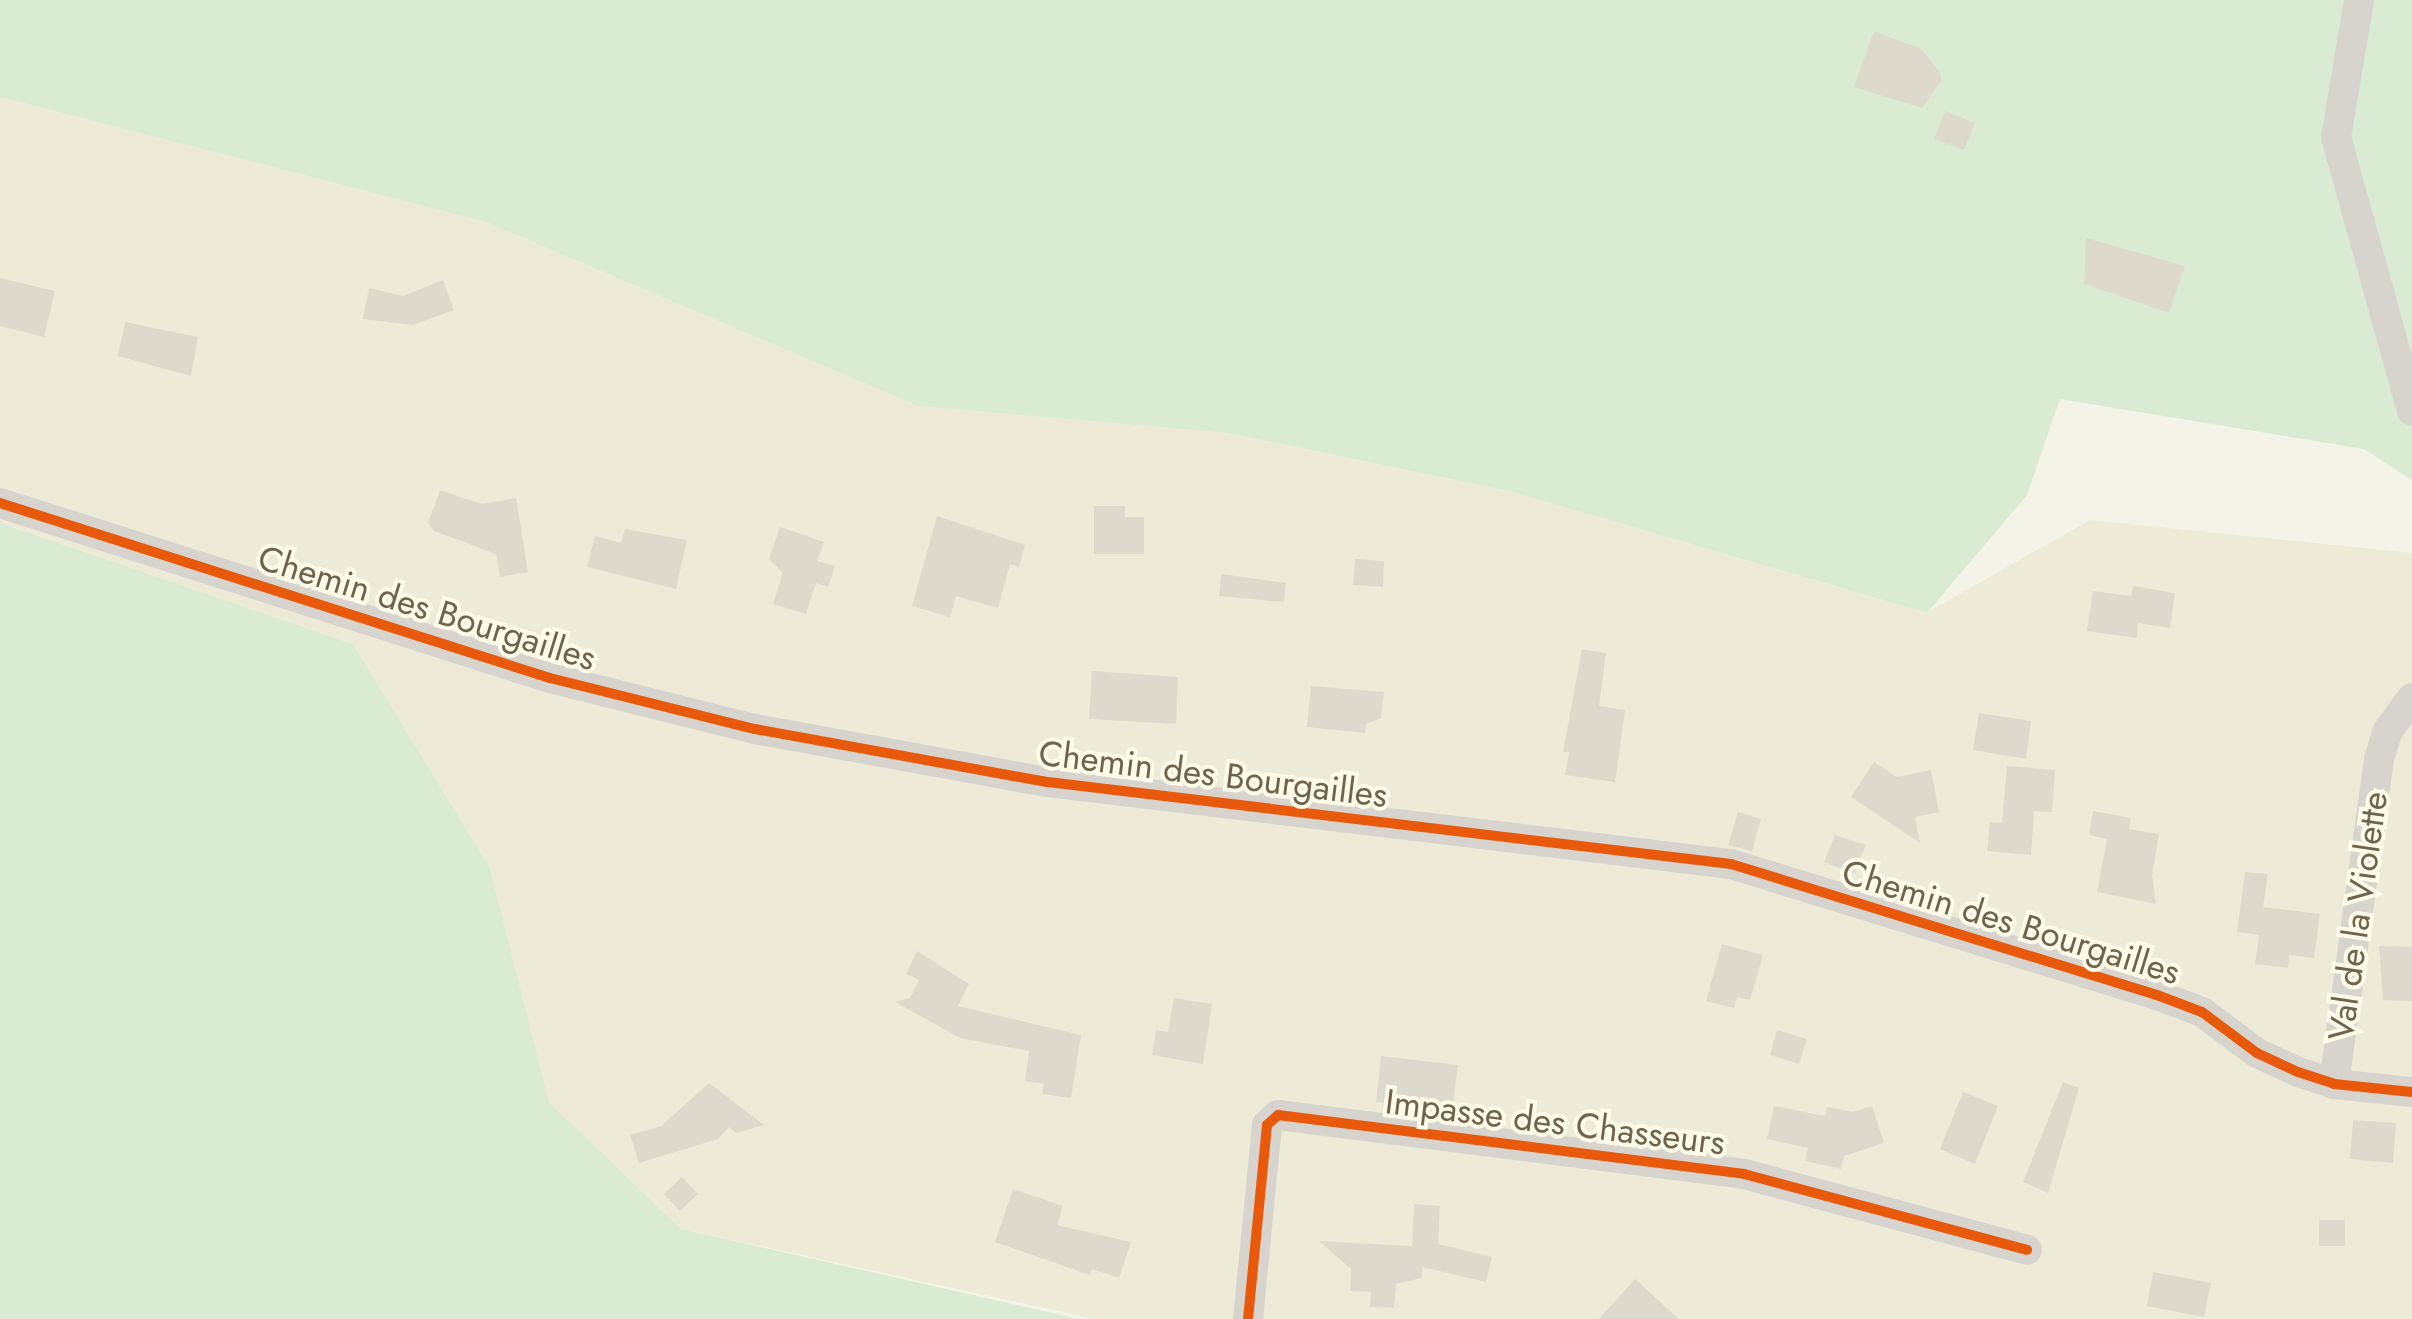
<!DOCTYPE html>
<style>
body{margin:0}
#map{position:relative;width:2412px;height:1319px;overflow:hidden;background:#f4f3e7;font-family:Jost,sans-serif}
div>[style]{position:absolute}
.residential>*{inset:0;background:#edebd7}
.green>*{inset:0;background:#daebd3}
.building>*{inset:0;background:#ded9cd}
.minor>*{height:30px;margin:-15px;padding:0 15px;transform-origin:15px;border-radius:15px;background:#d7d4ce}
.cycleway>*{height:10px;margin:-5px;padding:0 5px;transform-origin:5px;border-radius:5px;background:#e8590c}
span{translate:-50% -50%;white-space:nowrap;text-align:center;line-height:1.15;-webkit-text-stroke:8px #fdfbe8;paint-order:stroke}
.street-label{font-size:35px;color:#6e634c}
</style>
<div id="map">
<div class="residential">
<div style="clip-path:polygon(0 97px,486px 222px,918px 406px,1227px 433px,1509px 491px,1926px 613px,2090px 520px,2412px 553px,2412px 1319px,1095px 1319px,681px 1229px,549px 1102px,490px 868px,353px 644px,0 523px)"></div>
</div>
<div class="green">
<div style="clip-path:polygon(0 0,2412px 0,2412px 480px,2364px 449px,2060px 399px,2027px 495px,1927px 613px,1509px 491px,1227px 433px,918px 406px,486px 222px,0 97px)"></div>
<div style="clip-path:polygon(0 523px,353px 644px,490px 868px,549px 1102px,681px 1229px,1079px 1319px,0 1319px)"></div>
</div>
<div class="building">
<div style="clip-path:polygon(1874px 31px,1921px 49px,1940px 72px,1942px 80px,1922px 108px,1854px 87px)"></div>
<div style="clip-path:polygon(1945px 111px,1975px 123px,1964px 150px,1934px 139px)"></div>
<div style="clip-path:polygon(2086px 238px,2185px 266px,2169px 313px,2084px 284px)"></div>
<div style="clip-path:polygon(0 278px,55px 291px,44px 337px,0 326px)"></div>
<div style="clip-path:polygon(443px 280px,454px 310px,413px 325px,363px 319px,369px 288px,403px 296px)"></div>
<div style="clip-path:polygon(125px 322px,198px 337px,191px 376px,118px 356px)"></div>
<div style="clip-path:polygon(440px 490px,482px 504px,516px 498px,528px 572px,500px 577px,496px 554px,434px 531px,428px 523px)"></div>
<div style="clip-path:polygon(1094px 506px,1125px 506px,1125px 517px,1144px 517px,1144px 554px,1094px 554px)"></div>
<div style="clip-path:polygon(937px 516px,1025px 545px,1019px 567px,1010px 564px,998px 608px,956px 596px,950px 617px,912px 606px)"></div>
<div style="clip-path:polygon(780px 527px,824px 542px,817px 561px,835px 566px,828px 587px,816px 583px,806px 614px,773px 604px,783px 573px,769px 559px)"></div>
<div style="clip-path:polygon(625px 529px,687px 540px,676px 589px,587px 567px,595px 536px,621px 543px)"></div>
<div style="clip-path:polygon(1355px 559px,1384px 561px,1383px 587px,1353px 585px)"></div>
<div style="clip-path:polygon(1221px 574px,1286px 583px,1284px 602px,1219px 596px)"></div>
<div style="clip-path:polygon(2133px 586px,2175px 593px,2170px 628px,2138px 623px,2137px 638px,2087px 631px,2093px 591px,2131px 596px)"></div>
<div style="clip-path:polygon(1582px 649px,1606px 653px,1599px 706px,1625px 710px,1615px 782px,1565px 775px,1569px 752px,1563px 752px)"></div>
<div style="clip-path:polygon(1092px 671px,1178px 677px,1176px 724px,1089px 719px)"></div>
<div style="clip-path:polygon(1311px 686px,1384px 692px,1381px 718px,1366px 724px,1365px 733px,1307px 727px)"></div>
<div style="clip-path:polygon(1979px 713px,2031px 721px,2026px 759px,1973px 750px)"></div>
<div style="clip-path:polygon(1874px 762px,1897px 777px,1931px 770px,1939px 812px,1915px 817px,1920px 843px,1851px 797px)"></div>
<div style="clip-path:polygon(2007px 766px,2055px 770px,2052px 812px,2034px 811px,2031px 855px,1987px 851px,1990px 822px,2002px 823px)"></div>
<div style="clip-path:polygon(2093px 811px,2131px 818px,2129px 829px,2159px 834px,2152px 875px,2156px 904px,2097px 892px,2107px 839px,2089px 835px)"></div>
<div style="clip-path:polygon(1738px 812px,1761px 819px,1752px 851px,1728px 845px)"></div>
<div style="clip-path:polygon(1835px 835px,1866px 845px,1854px 874px,1824px 862px)"></div>
<div style="clip-path:polygon(2245px 872px,2268px 874px,2263px 907px,2320px 914px,2314px 958px,2289px 955px,2288px 968px,2255px 964px,2259px 935px,2237px 932px)"></div>
<div style="clip-path:polygon(1722px 944px,1763px 955px,1750px 1000px,1737px 997px,1734px 1008px,1706px 1001px)"></div>
<div style="clip-path:polygon(2379px 946px,2412px 947px,2412px 1001px,2383px 1000px)"></div>
<div style="clip-path:polygon(917px 951px,969px 984px,958px 1006px,1081px 1035px,1071px 1098px,1042px 1094px,1044px 1084px,1025px 1081px,1029px 1051px,960px 1038px,895px 1002px,910px 998px,919px 980px,906px 974px)"></div>
<div style="clip-path:polygon(1174px 998px,1212px 1004px,1203px 1064px,1152px 1055px,1156px 1030px,1168px 1032px)"></div>
<div style="clip-path:polygon(1777px 1030px,1807px 1039px,1799px 1064px,1770px 1055px)"></div>
<div style="clip-path:polygon(1381px 1056px,1458px 1065px,1452px 1111px,1376px 1102px)"></div>
<div style="clip-path:polygon(2063px 1082px,2079px 1088px,2048px 1193px,2023px 1182px)"></div>
<div style="clip-path:polygon(709px 1083px,764px 1125px,736px 1133px,729px 1127px,718px 1139px,639px 1163px,630px 1135px,661px 1126px)"></div>
<div style="clip-path:polygon(1963px 1092px,1998px 1106px,1975px 1164px,1940px 1149px)"></div>
<div style="clip-path:polygon(1774px 1106px,1825px 1116px,1827px 1107px,1853px 1112px,1872px 1106px,1884px 1143px,1844px 1156px,1841px 1169px,1805px 1161px,1808px 1148px,1767px 1139px)"></div>
<div style="clip-path:polygon(2353px 1120px,2396px 1123px,2393px 1163px,2350px 1159px)"></div>
<div style="clip-path:polygon(682px 1177px,698px 1194px,680px 1211px,664px 1194px)"></div>
<div style="clip-path:polygon(1013px 1189px,1063px 1206px,1057px 1225px,1131px 1242px,1119px 1278px,1092px 1269px,1090px 1275px,995px 1242px)"></div>
<div style="clip-path:polygon(1414px 1204px,1440px 1206px,1438px 1244px,1492px 1257px,1486px 1282px,1422px 1267px,1422px 1278px,1396px 1284px,1394px 1308px,1370px 1307px,1371px 1292px,1350px 1291px,1351px 1269px,1319px 1241px,1412px 1246px)"></div>
<div style="clip-path:polygon(2319px 1220px,2345px 1220px,2345px 1246px,2319px 1246px)"></div>
<div style="clip-path:polygon(2153px 1272px,2211px 1283px,2204px 1317px,2147px 1306px)"></div>
<div style="clip-path:polygon(1635px 1279px,1679px 1319px,1599px 1319px)"></div>
</div>
<div class="minor">
<div style="left:2359px;top:0;width:139px;rotate:99.5deg"></div>
<div style="left:2336px;top:137px;width:284px;rotate:74.5deg"></div>
<div style="left:0;top:503px;width:577px;rotate:17.65deg"></div>
<div style="left:550px;top:678px;width:211px;rotate:14deg"></div>
<div style="left:755px;top:729px;width:298px;rotate:10.3deg"></div>
<div style="left:1048px;top:782px;width:688px;rotate:6.85deg"></div>
<div style="left:1731px;top:864px;width:446px;rotate:17.1deg"></div>
<div style="left:2157px;top:995px;width:48px;rotate:20.7deg"></div>
<div style="left:2202px;top:1012px;width:69px;rotate:36.7deg"></div>
<div style="left:2257px;top:1053px;width:45px;rotate:24.9deg"></div>
<div style="left:2298px;top:1072px;width:38px;rotate:18deg"></div>
<div style="left:2334px;top:1084px;width:78px;rotate:5.9deg"></div>
<div style="left:2334px;top:1084px;width:328px;rotate:-82.1deg"></div>
<div style="left:2379px;top:759px;width:28px;rotate:-73deg"></div>
<div style="left:2387px;top:732px;width:42px;rotate:-53.7deg"></div>
<div style="left:1248px;top:1319px;width:195px;rotate:-84.4deg"></div>
<div style="left:1267px;top:1125px;width:15px;rotate:-42deg"></div>
<div style="left:1278px;top:1115px;width:470px;rotate:7.2deg"></div>
<div style="left:1744px;top:1174px;width:293px;rotate:15deg"></div>
</div>
<div class="cycleway">
<div style="left:0;top:503px;width:577px;rotate:17.65deg"></div>
<div style="left:550px;top:678px;width:211px;rotate:14deg"></div>
<div style="left:755px;top:729px;width:298px;rotate:10.3deg"></div>
<div style="left:1048px;top:782px;width:688px;rotate:6.85deg"></div>
<div style="left:1731px;top:864px;width:446px;rotate:17.1deg"></div>
<div style="left:2157px;top:995px;width:48px;rotate:20.7deg"></div>
<div style="left:2202px;top:1012px;width:69px;rotate:36.7deg"></div>
<div style="left:2257px;top:1053px;width:45px;rotate:24.9deg"></div>
<div style="left:2298px;top:1072px;width:38px;rotate:18deg"></div>
<div style="left:2334px;top:1084px;width:78px;rotate:5.9deg"></div>
<div style="left:1248px;top:1319px;width:195px;rotate:-84.4deg"></div>
<div style="left:1267px;top:1125px;width:15px;rotate:-42deg"></div>
<div style="left:1278px;top:1115px;width:470px;rotate:7.2deg"></div>
<div style="left:1744px;top:1174px;width:293px;rotate:15deg"></div>
</div>
<div class="street-label">
<span style="left:427px;top:608px;rotate:17deg">Chemin des Bourgailles</span>
<span style="left:1213px;top:774px;rotate:7deg">Chemin des Bourgailles</span>
<span style="left:2358px;top:916px;rotate:-82deg">Val de la Violette</span>
<span style="left:2011px;top:922px;rotate:17deg">Chemin des Bourgailles</span>
<span style="left:1555px;top:1122px;rotate:7deg">Impasse des Chasseurs</span>
</div>
</div>
